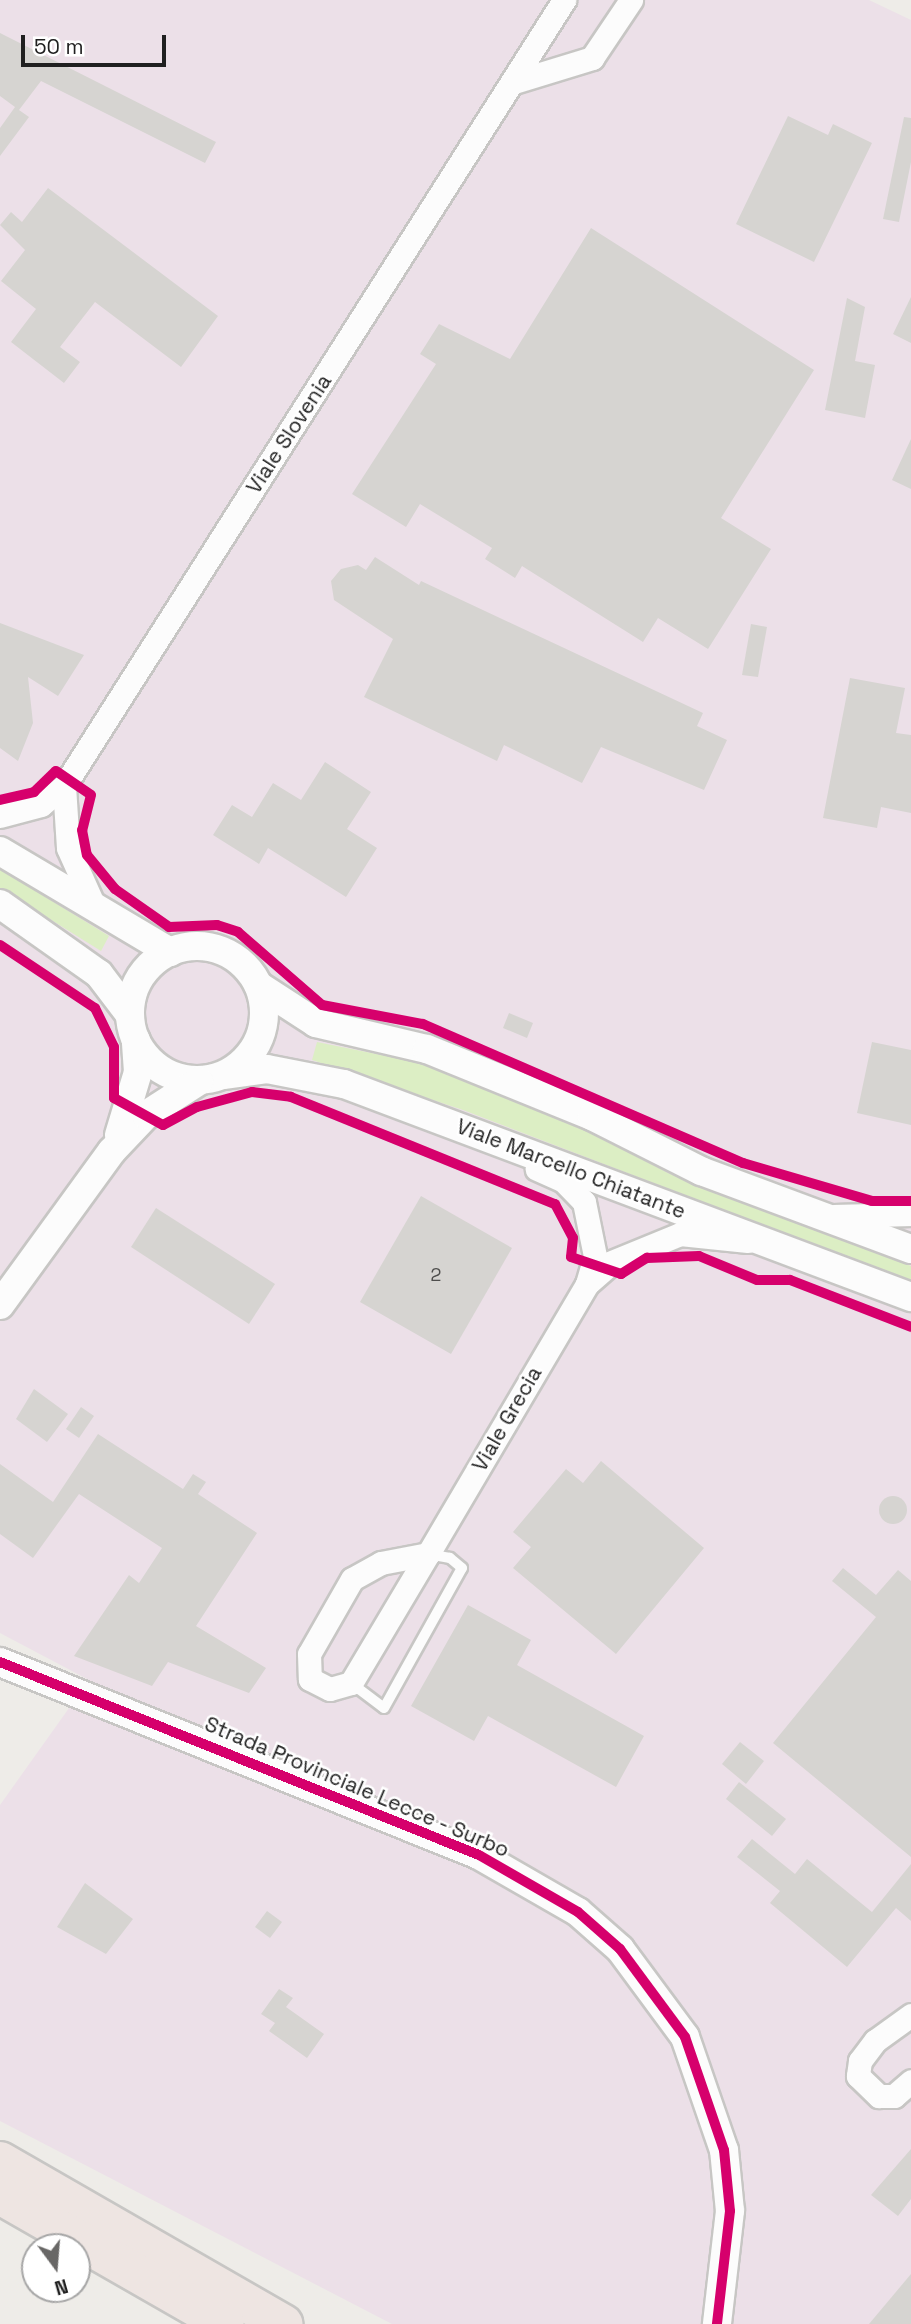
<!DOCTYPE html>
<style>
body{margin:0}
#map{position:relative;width:911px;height:2324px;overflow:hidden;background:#eeece8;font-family:"Space Grotesk",sans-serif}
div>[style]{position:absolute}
.industrial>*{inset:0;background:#ece0e8}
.grass>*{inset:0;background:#dceec4}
.building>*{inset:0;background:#d6d4d1}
.round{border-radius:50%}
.roads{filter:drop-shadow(2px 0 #c7c6c4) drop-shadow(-2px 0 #c7c6c4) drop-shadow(0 2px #c7c6c4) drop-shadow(0 -2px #c7c6c4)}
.service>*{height:10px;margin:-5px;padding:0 5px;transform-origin:5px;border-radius:5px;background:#fcfcfc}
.minor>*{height:23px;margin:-11.5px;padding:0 11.5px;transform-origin:11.5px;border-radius:11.5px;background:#fcfcfc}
.tertiary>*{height:28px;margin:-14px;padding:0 14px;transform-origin:14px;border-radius:14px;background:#fcfcfc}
.tertiary>.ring{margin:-14px;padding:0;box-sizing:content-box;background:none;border:28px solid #fcfcfc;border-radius:50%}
.trunk>*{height:38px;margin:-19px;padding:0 19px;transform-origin:19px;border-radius:19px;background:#eee5e2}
.cycleway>*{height:10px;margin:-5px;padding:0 5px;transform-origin:5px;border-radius:5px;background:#d6006c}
span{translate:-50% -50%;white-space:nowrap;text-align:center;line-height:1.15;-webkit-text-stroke:5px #fff;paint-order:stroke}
.number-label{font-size:18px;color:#4e4d4c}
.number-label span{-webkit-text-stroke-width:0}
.street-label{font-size:21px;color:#202020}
.north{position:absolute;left:21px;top:2233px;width:70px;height:70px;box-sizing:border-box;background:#fff;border:2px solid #a6a6a6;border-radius:50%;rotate:164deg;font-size:19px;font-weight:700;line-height:28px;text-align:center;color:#202020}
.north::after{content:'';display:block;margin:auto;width:24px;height:32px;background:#686766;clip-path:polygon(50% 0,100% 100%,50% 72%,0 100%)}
.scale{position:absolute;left:21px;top:35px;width:145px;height:32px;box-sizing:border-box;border:4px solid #202020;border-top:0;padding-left:9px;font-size:21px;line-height:24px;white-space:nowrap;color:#202020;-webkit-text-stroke:5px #fff;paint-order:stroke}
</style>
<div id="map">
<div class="industrial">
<div style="clip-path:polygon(0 0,869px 0,911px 20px,911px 2324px,392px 2324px,0 2121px,0 1805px,89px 1680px,0 1633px)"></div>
</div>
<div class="grass">
<div style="clip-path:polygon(0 869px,109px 936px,101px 951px,0 888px)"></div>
<div style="clip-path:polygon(317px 1042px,421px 1063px,583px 1127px,668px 1173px,911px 1266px,911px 1282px,463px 1110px,312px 1060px)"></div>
</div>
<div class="building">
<div style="clip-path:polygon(0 33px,216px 142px,205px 163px,41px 81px,19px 110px,29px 117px,0 156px,0 128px,15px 107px,0 96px)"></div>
<div style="clip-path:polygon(788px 116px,828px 135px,833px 124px,872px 143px,814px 262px,736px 224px)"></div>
<div style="clip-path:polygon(904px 117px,911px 118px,911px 162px,899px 222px,883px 219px)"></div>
<div style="clip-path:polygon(48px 188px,218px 316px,181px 367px,95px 302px,60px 347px,80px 362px,64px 383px,11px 342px,36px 309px,1px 281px,25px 250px,0 225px,11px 212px,22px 222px)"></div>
<div style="clip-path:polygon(591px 228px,814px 370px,721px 518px,771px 549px,708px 649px,658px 618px,643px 642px,522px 566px,515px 578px,485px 559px,492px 548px,420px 504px,406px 527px,352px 494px,436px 364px,420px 354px,439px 324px,510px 359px)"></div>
<div style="clip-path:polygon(911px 297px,911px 343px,893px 334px)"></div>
<div style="clip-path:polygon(847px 298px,865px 307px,855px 361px,875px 365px,865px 418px,825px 410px)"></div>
<div style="clip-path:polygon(911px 439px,911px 489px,892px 480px)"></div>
<div style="clip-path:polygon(375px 557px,419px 585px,421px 581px,703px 713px,697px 726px,727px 740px,704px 790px,601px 747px,582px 783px,504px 745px,497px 761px,364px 697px,393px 639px,334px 600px,331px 581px,341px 569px,358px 565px,366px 570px)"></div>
<div style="clip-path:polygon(0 623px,84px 655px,58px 696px,28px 677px,33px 723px,18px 761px,0 748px)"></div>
<div style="clip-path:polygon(751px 624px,767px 627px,758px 677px,742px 675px)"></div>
<div style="clip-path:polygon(850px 678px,905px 688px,896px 733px,911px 735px,911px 813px,881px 807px,877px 828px,823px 818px)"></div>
<div style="clip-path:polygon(325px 762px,371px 792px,347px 829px,377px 848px,346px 897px,268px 848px,259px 864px,213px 835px,232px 805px,252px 817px,273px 783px,301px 800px)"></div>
<div style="clip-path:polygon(509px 1013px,533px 1023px,527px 1038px,503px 1028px)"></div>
<div style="clip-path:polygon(872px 1042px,911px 1050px,911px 1125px,857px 1113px)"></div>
<div style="clip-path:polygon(421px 1196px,512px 1248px,451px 1354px,360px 1302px)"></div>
<div style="clip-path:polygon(156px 1208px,275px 1284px,249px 1324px,131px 1247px)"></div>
<div style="clip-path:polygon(34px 1389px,68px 1414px,47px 1442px,16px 1419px)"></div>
<div style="clip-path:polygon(81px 1407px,94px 1416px,79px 1438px,66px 1429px)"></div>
<div style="clip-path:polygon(98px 1434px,183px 1489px,193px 1474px,206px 1482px,198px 1494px,257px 1533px,196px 1626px,266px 1668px,249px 1693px,168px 1662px,152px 1686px,74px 1656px,129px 1575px,139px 1583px,162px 1548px,79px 1494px,33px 1558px,0 1534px,0 1464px,53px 1502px)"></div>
<div style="clip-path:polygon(601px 1461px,704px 1548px,616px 1654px,513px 1568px,531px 1547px,513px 1532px,566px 1469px,583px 1483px)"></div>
<div class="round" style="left:879px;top:1496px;width:28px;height:28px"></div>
<div style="clip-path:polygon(843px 1568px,876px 1595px,898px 1570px,911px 1581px,911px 1857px,773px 1743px,876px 1617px,832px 1581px)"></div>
<div style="clip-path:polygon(468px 1605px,531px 1640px,517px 1665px,644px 1736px,616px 1787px,488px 1716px,474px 1741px,411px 1706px)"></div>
<div style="clip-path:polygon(740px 1742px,764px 1761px,746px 1784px,722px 1764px)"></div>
<div style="clip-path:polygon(739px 1782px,786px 1819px,772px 1836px,726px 1799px)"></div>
<div style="clip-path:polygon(752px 1839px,795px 1874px,807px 1859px,872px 1912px,911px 1864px,911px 1921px,896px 1908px,847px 1967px,770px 1903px,780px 1891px,737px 1857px)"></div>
<div style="clip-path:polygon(85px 1883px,133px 1919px,106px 1954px,57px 1927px)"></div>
<div style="clip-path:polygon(267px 1911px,282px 1922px,270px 1938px,255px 1927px)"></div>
<div style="clip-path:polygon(279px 1989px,293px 1998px,286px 2007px,324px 2034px,307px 2058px,269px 2031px,275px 2023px,261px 2014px)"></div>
<div style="clip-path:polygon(911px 2149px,911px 2199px,898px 2216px,871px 2195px)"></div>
<div style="clip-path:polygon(911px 2274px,911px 2324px,869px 2324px)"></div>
</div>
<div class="roads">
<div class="service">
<div style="left:351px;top:1683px;width:41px;rotate:37.1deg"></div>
<div style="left:384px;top:1708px;width:160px;rotate:-60.9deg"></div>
<div style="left:462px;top:1568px;width:16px;rotate:-140deg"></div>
<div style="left:450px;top:1558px;width:22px;rotate:-170deg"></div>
</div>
<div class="minor">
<div style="left:514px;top:82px;width:82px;rotate:-17.1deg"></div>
<div style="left:592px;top:58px;width:70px;rotate:-56.1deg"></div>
<div style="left:64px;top:786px;width:932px;rotate:-57.54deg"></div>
<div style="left:0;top:816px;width:42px;rotate:-15deg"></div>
<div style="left:41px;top:805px;width:30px;rotate:-40deg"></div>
<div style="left:64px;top:786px;width:62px;rotate:86.3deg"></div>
<div style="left:68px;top:848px;width:66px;rotate:65.8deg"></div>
<div style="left:834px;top:1216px;width:77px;rotate:-1.5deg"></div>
<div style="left:587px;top:1284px;width:33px;rotate:-41deg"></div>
<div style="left:612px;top:1262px;width:74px;rotate:-22.4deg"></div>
<div style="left:680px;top:1234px;width:68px;rotate:5.9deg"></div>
<div style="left:428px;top:1554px;width:48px;rotate:169.2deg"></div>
<div style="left:381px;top:1563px;width:33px;rotate:151deg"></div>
<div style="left:352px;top:1579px;width:86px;rotate:119.8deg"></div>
<div style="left:309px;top:1654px;width:25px;rotate:88deg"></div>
<div style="left:310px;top:1679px;width:22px;rotate:27deg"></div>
<div style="left:330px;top:1689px;width:22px;rotate:-16deg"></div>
<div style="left:351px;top:1683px;width:150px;rotate:-59.2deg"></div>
<div style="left:428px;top:1554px;width:313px;rotate:-59.5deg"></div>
<div style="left:587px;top:1284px;width:29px;rotate:-74deg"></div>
<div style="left:595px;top:1256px;width:55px;rotate:-101.5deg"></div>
<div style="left:584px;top:1202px;width:29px;rotate:-134deg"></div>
<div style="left:564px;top:1181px;width:30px;rotate:-156deg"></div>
<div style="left:911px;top:2015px;width:44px;rotate:144.2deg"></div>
<div style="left:875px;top:2041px;width:25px;rotate:127deg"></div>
<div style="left:860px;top:2061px;width:15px;rotate:98deg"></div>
<div style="left:858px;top:2076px;width:29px;rotate:44deg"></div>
<div style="left:879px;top:2096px;width:15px"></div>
<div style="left:894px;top:2096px;width:23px;rotate:-41deg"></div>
</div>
<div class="tertiary">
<div style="left:0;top:851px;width:198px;rotate:30.7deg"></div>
<div style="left:0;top:904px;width:121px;rotate:35.3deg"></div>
<div style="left:99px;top:974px;width:51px;rotate:52.9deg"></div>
<div class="ring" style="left:130px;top:946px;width:106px;height:106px"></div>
<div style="left:259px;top:986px;width:68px;rotate:33deg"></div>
<div style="left:316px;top:1023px;width:114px;rotate:13.2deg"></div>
<div style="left:427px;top:1049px;width:178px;rotate:22.1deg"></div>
<div style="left:592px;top:1116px;width:122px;rotate:26.8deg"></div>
<div style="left:701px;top:1171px;width:224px;rotate:20.4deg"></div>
<div style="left:225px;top:1075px;width:42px;rotate:-8.1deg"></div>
<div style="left:267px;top:1069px;width:78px;rotate:11deg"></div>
<div style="left:344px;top:1084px;width:606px;rotate:20.59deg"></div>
<div style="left:119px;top:1135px;width:66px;rotate:-73.2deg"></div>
<div style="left:138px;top:1072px;width:32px;rotate:-94deg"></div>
<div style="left:0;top:1305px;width:190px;rotate:-54deg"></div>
<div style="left:112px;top:1151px;width:50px;rotate:-46.6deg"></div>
<div style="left:146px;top:1115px;width:63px;rotate:-32.7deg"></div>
<div style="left:0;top:1662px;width:516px;rotate:21.95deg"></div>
<div style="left:479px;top:1855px;width:114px;rotate:29.9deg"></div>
<div style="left:578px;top:1912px;width:56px;rotate:41.4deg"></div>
<div style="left:620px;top:1949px;width:109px;rotate:53.5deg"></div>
<div style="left:685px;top:2037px;width:120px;rotate:71deg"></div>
<div style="left:724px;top:2150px;width:61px;rotate:84.4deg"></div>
<div style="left:730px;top:2211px;width:114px;rotate:96.6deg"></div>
</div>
<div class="trunk">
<div style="left:0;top:2161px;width:327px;rotate:29.9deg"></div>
<div style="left:0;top:2195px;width:259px;rotate:29.8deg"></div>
</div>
</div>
<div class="cycleway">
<div style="left:0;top:800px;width:35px;rotate:-13deg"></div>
<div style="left:34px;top:792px;width:30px;rotate:-44deg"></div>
<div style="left:56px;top:771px;width:42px;rotate:34.4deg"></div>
<div style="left:91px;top:795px;width:36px;rotate:104deg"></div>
<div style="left:82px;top:830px;width:25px;rotate:79deg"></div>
<div style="left:87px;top:855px;width:44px;rotate:50.5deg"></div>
<div style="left:115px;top:889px;width:66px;rotate:35.1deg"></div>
<div style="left:169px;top:927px;width:48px;rotate:-2.4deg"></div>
<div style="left:217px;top:925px;width:22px;rotate:18deg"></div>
<div style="left:238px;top:932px;width:111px;rotate:41deg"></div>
<div style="left:322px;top:1005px;width:103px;rotate:10.7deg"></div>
<div style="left:423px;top:1024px;width:349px;rotate:23.5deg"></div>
<div style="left:743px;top:1163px;width:134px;rotate:16.4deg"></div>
<div style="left:872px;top:1201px;width:39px"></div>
<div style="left:0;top:945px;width:114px;rotate:33.6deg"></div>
<div style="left:95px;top:1008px;width:43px;rotate:64deg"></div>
<div style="left:114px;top:1047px;width:51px;rotate:90deg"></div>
<div style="left:114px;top:1098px;width:56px;rotate:28.9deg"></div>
<div style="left:163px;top:1125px;width:38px;rotate:-28deg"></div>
<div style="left:197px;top:1107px;width:57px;rotate:-15.3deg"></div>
<div style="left:252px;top:1092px;width:39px;rotate:7deg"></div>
<div style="left:291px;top:1097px;width:285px;rotate:22.1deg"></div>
<div style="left:555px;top:1204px;width:38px;rotate:62deg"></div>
<div style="left:573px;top:1238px;width:19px;rotate:96deg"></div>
<div style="left:571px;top:1257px;width:53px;rotate:18.8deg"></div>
<div style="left:621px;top:1274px;width:31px;rotate:-32deg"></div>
<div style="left:647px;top:1258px;width:52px;rotate:-2.2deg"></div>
<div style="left:699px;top:1256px;width:63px;rotate:22.5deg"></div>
<div style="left:757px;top:1280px;width:33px"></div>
<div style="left:790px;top:1280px;width:130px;rotate:21.2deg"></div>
<div style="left:0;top:1662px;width:516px;rotate:21.95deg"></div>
<div style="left:479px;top:1855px;width:114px;rotate:29.9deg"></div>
<div style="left:578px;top:1912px;width:56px;rotate:41.4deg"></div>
<div style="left:620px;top:1949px;width:109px;rotate:53.5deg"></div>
<div style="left:685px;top:2037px;width:120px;rotate:71deg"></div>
<div style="left:724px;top:2150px;width:61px;rotate:84.4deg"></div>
<div style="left:730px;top:2211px;width:114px;rotate:96.6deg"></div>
</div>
<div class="number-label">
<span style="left:436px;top:1275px">2</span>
</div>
<div class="street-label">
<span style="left:289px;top:434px;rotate:-57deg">Viale Slovenia</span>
<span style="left:571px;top:1169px;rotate:21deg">Viale Marcello Chiatante</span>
<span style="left:507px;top:1419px;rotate:-60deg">Viale Grecia</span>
<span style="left:357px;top:1787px;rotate:23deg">Strada Provinciale Lecce - Surbo</span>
</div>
<div class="north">N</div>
<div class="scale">50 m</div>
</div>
